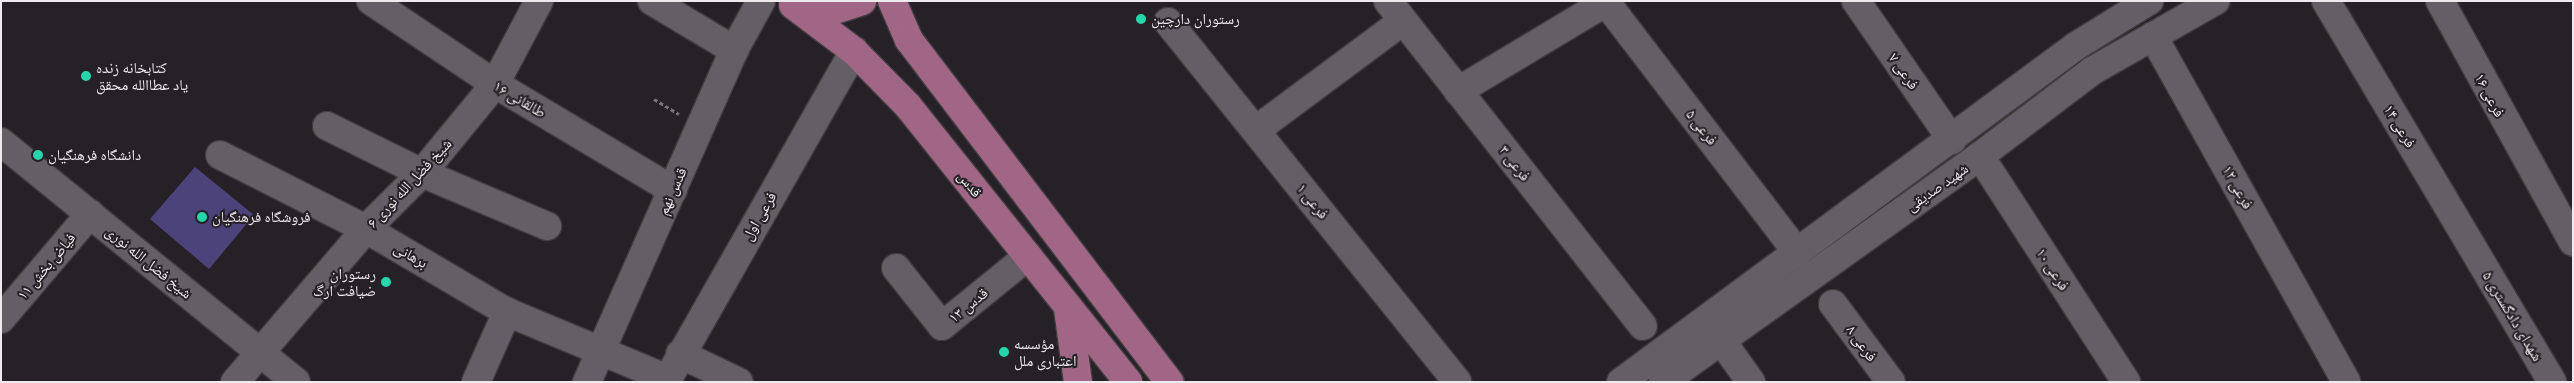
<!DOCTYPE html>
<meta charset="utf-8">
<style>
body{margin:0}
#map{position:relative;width:2574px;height:383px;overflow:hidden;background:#252126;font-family:"Exo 2","Noto Naskh Arabic",sans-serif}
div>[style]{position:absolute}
.building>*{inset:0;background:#4d437b}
.path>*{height:3px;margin-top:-1.5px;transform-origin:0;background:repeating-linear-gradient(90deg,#7a777b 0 4px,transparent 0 6.5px)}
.roads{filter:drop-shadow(1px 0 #3f3c40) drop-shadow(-1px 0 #3f3c40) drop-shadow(0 1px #3f3c40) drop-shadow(0 -1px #3f3c40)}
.minor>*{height:28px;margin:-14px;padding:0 14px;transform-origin:14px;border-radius:14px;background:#645f66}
.major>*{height:28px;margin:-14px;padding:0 14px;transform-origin:14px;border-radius:14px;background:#a16686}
.dots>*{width:14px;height:14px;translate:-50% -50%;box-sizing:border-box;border:2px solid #252126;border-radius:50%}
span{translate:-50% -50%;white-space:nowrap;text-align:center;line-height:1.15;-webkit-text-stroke:4px #252126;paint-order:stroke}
.poi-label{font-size:15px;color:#eeebef}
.left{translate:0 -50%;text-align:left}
.right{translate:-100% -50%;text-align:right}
.street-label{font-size:15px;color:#eeebef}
.frame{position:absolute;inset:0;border:2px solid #eeebef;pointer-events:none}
</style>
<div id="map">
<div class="building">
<div style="clip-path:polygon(195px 167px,254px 215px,209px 269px,150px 219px)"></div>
</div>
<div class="path">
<div style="left:654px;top:99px;width:29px;rotate:31deg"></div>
</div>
<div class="roads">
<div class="minor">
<div style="left:371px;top:1px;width:149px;rotate:33.8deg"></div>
<div style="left:495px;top:84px;width:207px;rotate:30.8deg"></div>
<div style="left:652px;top:1px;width:96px;rotate:30.9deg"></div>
<div style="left:1388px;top:1px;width:413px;rotate:51.9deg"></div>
<div style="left:1605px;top:1px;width:317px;rotate:52.6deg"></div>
<div style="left:1856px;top:1px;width:169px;rotate:55.4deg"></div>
<div style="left:2326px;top:1px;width:443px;rotate:59.3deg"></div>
<div style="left:2440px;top:1px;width:275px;rotate:61.1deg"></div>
<div style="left:1168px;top:22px;width:462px;rotate:51.2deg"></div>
<div style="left:2153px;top:36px;width:396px;rotate:60.8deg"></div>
<div style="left:1458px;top:91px;width:173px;rotate:-31deg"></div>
<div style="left:327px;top:126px;width:106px;rotate:26.3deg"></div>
<div style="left:422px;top:173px;width:136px;rotate:23deg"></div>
<div style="left:1256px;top:130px;width:183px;rotate:-36.6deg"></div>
<div style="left:1px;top:142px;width:380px;rotate:39.1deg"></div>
<div style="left:220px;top:155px;width:164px;rotate:26.9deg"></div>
<div style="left:366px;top:229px;width:164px;rotate:30.5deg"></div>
<div style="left:507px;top:312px;width:174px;rotate:22.6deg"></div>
<div style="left:1980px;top:156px;width:269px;rotate:57.1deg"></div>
<div style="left:896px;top:268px;width:74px;rotate:51.6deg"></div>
<div style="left:942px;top:326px;width:111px;rotate:-39.1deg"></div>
<div style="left:1833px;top:304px;width:97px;rotate:53.4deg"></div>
<div style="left:1px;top:319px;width:138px;rotate:-49.7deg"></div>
<div style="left:1721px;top:340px;width:52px;rotate:54.5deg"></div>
<div style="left:680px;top:354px;width:65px;rotate:25.4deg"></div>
<div style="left:235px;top:382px;width:201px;rotate:-49.4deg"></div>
<div style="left:366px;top:229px;width:79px;rotate:-45deg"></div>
<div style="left:422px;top:173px;width:115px;rotate:-50.6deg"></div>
<div style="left:495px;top:84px;width:94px;rotate:-62.1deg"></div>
<div style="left:476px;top:382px;width:77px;rotate:-66.1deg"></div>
<div style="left:587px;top:382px;width:363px;rotate:-66.1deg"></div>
<div style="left:734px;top:50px;width:56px;rotate:-61.1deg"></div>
<div style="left:666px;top:382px;width:381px;rotate:-60.4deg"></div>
<div style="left:1621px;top:382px;width:566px;rotate:-36.44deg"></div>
<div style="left:2076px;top:46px;width:86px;rotate:-31.7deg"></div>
<div style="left:1663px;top:382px;width:389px;rotate:-35.5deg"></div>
<div style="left:1980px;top:156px;width:141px;rotate:-37.2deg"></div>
<div style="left:2092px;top:71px;width:142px;rotate:-29.6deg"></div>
</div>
<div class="major">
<div style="left:892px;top:1px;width:43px;rotate:66.4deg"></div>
<div style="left:909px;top:40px;width:430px;rotate:52.7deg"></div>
<div style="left:793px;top:5px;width:76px;rotate:37deg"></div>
<div style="left:854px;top:51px;width:77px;rotate:45.5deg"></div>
<div style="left:908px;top:106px;width:353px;rotate:51.4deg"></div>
<div style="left:796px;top:6px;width:31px;rotate:13deg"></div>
<div style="left:826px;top:13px;width:38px;rotate:-18deg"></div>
<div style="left:1068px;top:309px;width:74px;rotate:82.2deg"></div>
</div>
</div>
<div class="dots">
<div style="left:1141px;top:19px;background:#27d5ad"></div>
<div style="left:86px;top:76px;background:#27d5ad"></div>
<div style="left:38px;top:155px;background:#27d5ad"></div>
<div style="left:202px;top:217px;background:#27d5ad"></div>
<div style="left:386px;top:282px;background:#27d5ad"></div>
<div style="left:1004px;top:352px;background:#27d5ad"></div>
</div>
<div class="poi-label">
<span class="left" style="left:1151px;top:19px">رستوران دارچین</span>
<span class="left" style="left:96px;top:76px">کتابخانه زنده<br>یاد عطاالله محقق</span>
<span class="left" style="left:48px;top:155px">دانشگاه فرهنگیان</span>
<span class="left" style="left:212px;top:217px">فروشگاه فرهنگیان</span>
<span class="right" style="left:376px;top:282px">رستوران<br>ضیافت ارگ</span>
<span class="left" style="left:1014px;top:352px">مؤسسه<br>اعتباری ملل</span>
</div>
<div class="street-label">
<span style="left:1904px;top:71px;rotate:55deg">فرعی ۷</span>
<span style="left:2490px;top:95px;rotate:62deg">فرعی ۱۶</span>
<span style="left:520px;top:99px;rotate:31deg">طالقانی ۱۶</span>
<span style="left:2400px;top:126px;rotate:59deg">فرعی ۱۴</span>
<span style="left:1702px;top:127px;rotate:52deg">فرعی ۵</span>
<span style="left:1515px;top:163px;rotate:52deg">فرعی ۳</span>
<span style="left:409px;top:183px;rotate:-47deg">شیخ فضل الله نوری ۶</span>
<span style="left:970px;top:184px;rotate:51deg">قدس</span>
<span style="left:1937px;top:187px;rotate:-35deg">شهید صدیقی</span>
<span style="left:2238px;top:187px;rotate:61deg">فرعی ۱۲</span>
<span style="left:672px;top:191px;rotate:-66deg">قدس نهم</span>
<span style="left:1313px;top:201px;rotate:51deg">فرعی ۱</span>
<span style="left:759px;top:216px;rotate:-60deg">فرعی اول</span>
<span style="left:411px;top:255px;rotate:30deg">برهانی</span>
<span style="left:149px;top:262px;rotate:39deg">شیخ فضل الله نوری</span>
<span style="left:46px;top:266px;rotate:-50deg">فیاض بخش ۱۱</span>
<span style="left:2053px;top:269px;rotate:57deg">فرعی ۱۰</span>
<span style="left:968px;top:305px;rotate:-39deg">قدس ۱۳</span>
<span style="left:2513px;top:316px;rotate:59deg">شهدای دادگستری ۵</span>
<span style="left:1862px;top:343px;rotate:54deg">فرعی ۸</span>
</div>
<div class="frame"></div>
</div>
